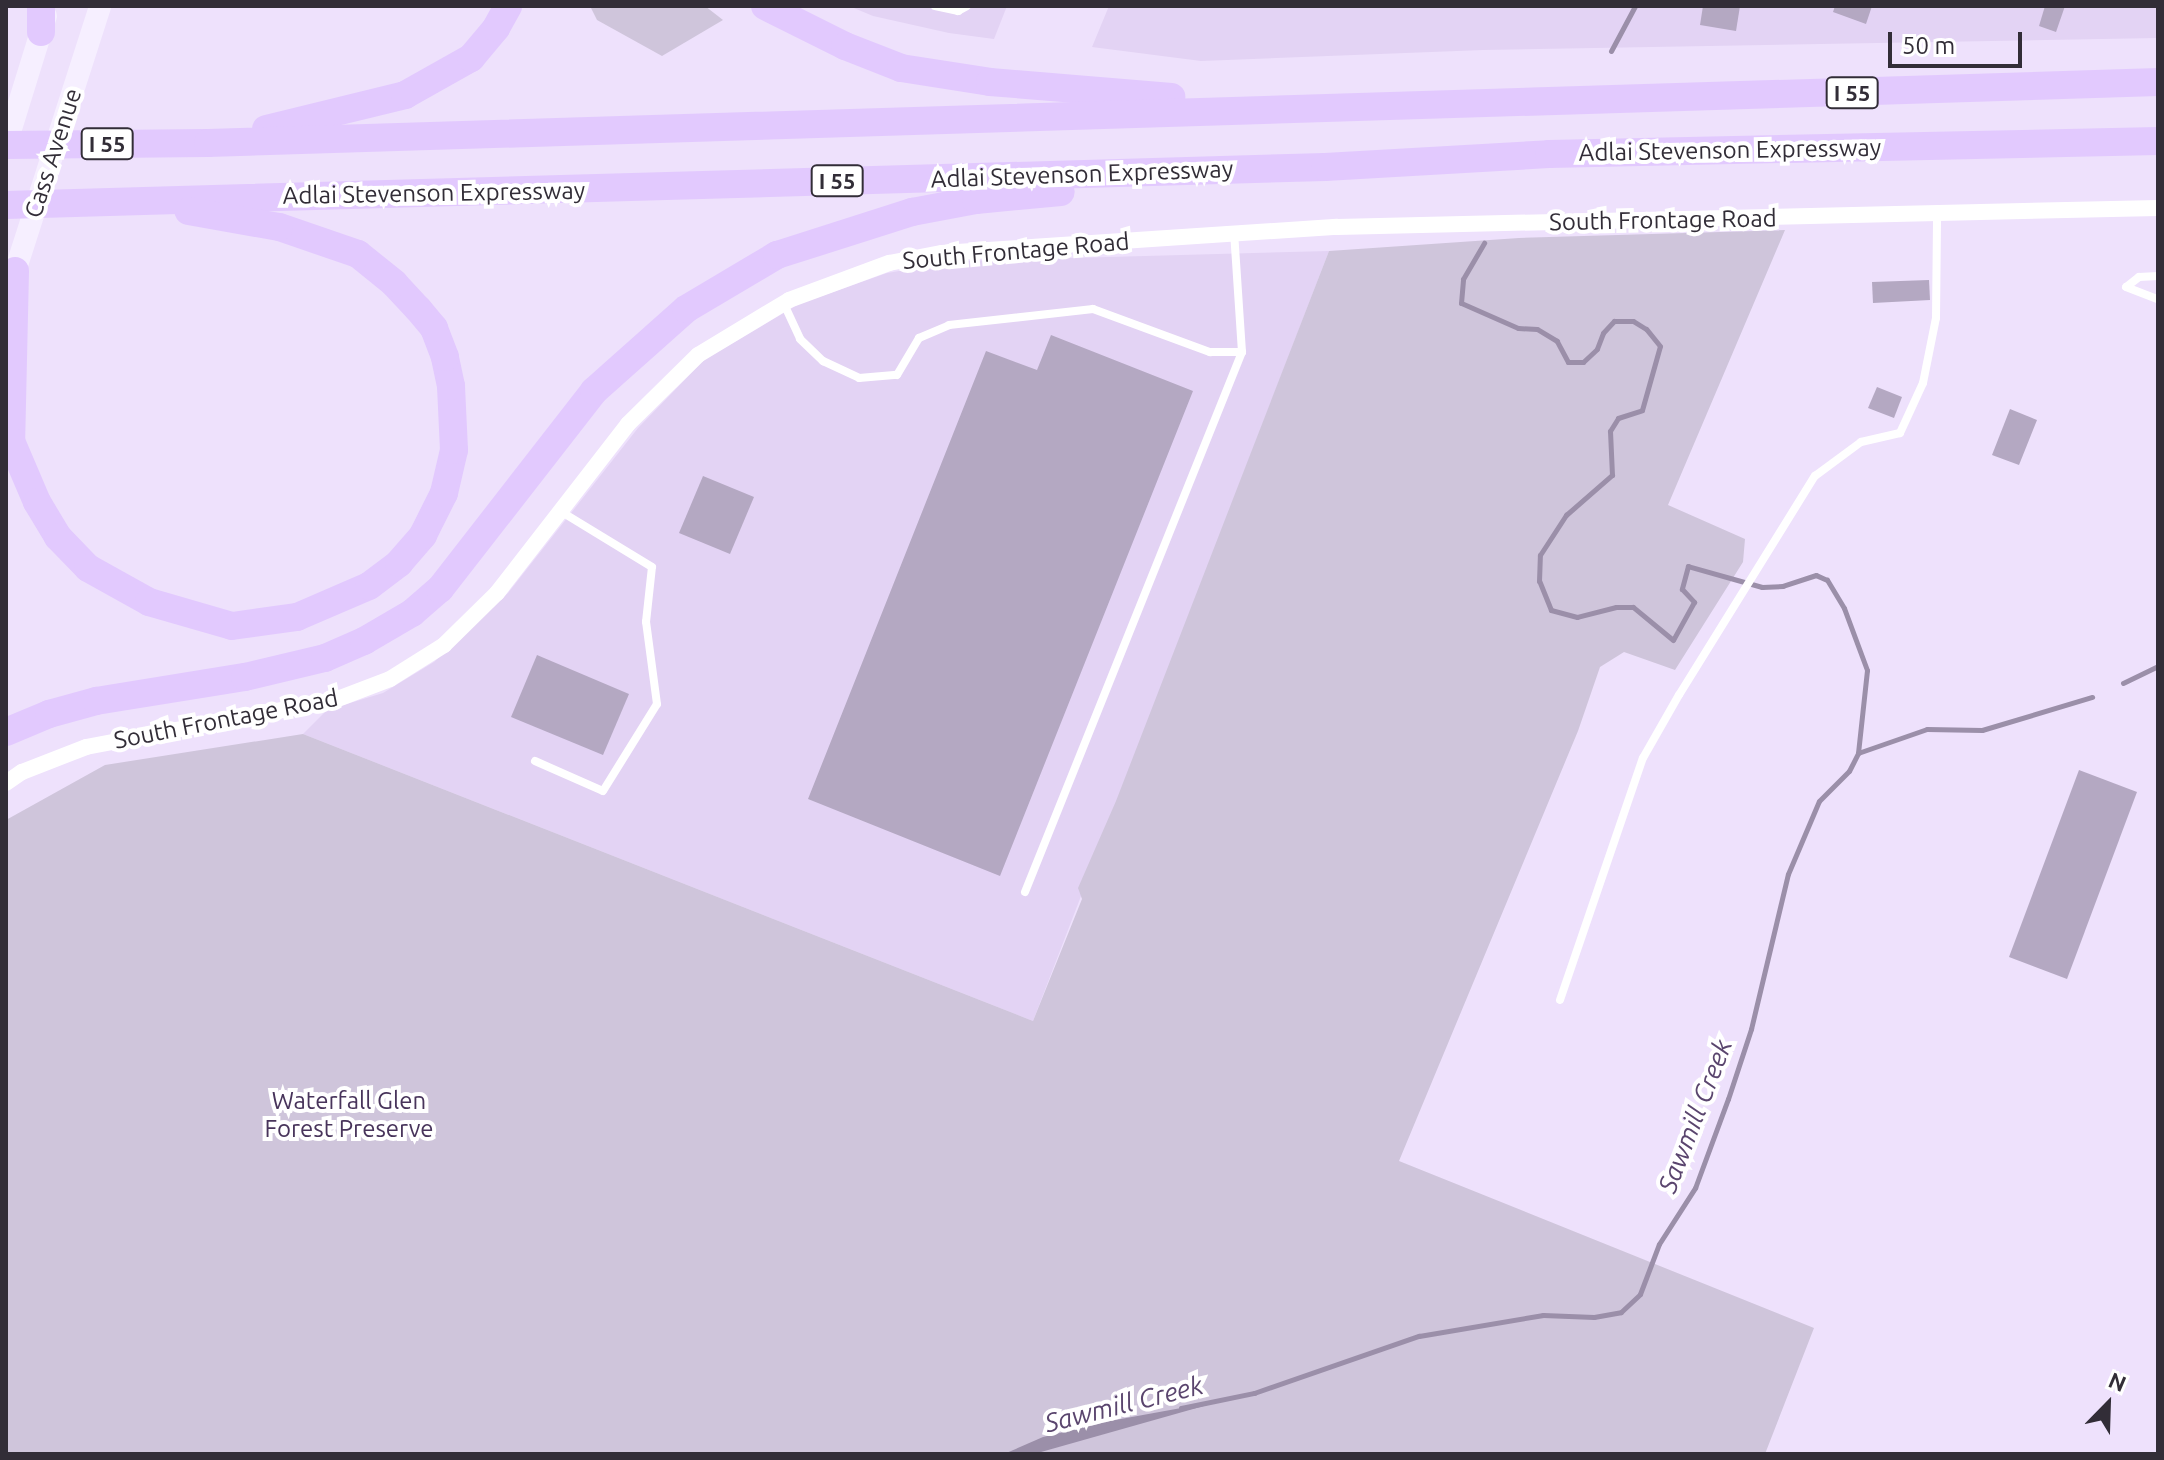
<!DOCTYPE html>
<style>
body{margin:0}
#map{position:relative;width:2164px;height:1460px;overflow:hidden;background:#eee1fc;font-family:Ubuntu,sans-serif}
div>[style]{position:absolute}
.built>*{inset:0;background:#e3d3f4}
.green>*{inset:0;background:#cfc5db}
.water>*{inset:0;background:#9b8fa9}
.stream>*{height:5px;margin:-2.5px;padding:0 2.5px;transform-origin:2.5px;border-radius:2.5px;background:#9b8fa9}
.building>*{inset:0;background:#b4a8c2}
.lane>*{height:8px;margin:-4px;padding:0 4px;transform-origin:4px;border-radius:4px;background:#fff}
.street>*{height:16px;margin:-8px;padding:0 8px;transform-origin:8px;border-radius:8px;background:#fff}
.secondary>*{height:22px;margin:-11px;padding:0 11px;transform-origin:11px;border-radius:11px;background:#f6efff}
.highway>*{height:28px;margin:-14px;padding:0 14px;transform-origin:14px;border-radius:14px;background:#e2c9fe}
span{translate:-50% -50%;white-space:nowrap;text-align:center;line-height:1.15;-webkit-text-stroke:8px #fff;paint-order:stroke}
.shield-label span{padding:2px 6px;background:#fff;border:2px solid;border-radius:6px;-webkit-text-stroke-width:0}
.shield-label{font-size:22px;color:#322d37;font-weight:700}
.street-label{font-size:24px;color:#322d37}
.park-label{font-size:24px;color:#48345b}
.water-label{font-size:26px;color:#5a456e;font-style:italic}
.frame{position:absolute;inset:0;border:8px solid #322d37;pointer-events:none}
.north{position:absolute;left:2068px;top:1364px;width:80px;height:80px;-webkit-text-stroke:6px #fff;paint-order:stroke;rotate:23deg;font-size:22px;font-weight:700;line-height:32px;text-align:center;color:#322d37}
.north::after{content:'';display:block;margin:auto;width:28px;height:36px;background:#322d37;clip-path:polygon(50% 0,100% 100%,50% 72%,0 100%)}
.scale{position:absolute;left:1888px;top:32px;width:134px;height:36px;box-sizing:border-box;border:4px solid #322d37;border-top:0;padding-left:10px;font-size:24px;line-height:28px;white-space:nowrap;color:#322d37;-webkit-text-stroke:6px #fff;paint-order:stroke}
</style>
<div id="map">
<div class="built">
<div style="clip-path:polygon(849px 6px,1007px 6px,994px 39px,949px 33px,873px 16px)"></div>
<div style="clip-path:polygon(1109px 6px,2158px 6px,2158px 38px,1483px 50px,1201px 61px,1092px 47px)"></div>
<div style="clip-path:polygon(1329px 251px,1033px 1021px,303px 734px,327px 710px,383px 693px,434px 662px,508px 593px,638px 428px,704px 360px,799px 304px,887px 273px,961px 261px)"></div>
</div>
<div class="green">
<div style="clip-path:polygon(590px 6px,705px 6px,723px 20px,662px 56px,597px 20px)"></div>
<div style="clip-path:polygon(1785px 230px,1668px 505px,1745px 539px,1743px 562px,1675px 670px,1624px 652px,1600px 667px,1578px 731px,1399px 1161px,1814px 1328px,1765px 1454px,6px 1454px,6px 820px,105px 765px,303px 734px,1033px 1021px,1082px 899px,1078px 888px,1116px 801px,1329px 251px,1519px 238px)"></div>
</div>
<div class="water">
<div style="clip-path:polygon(1225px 1400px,1034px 1454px,1004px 1454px,1043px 1437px,1110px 1421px)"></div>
</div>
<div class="stream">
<div style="left:1611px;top:51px;width:51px;rotate:-61.9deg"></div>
<div style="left:2123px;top:683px;width:39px;rotate:-26deg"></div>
<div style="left:1858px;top:753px;width:73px;rotate:-19.2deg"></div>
<div style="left:1927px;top:729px;width:55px;rotate:1deg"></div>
<div style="left:1982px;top:730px;width:115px;rotate:-16.7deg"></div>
<div style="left:1181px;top:1408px;width:75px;rotate:-11.6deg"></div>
<div style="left:1254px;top:1393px;width:175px;rotate:-19.1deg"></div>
<div style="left:1419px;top:1336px;width:126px;rotate:-9.6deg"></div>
<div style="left:1543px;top:1315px;width:51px;rotate:2.2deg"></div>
<div style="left:1594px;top:1317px;width:27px;rotate:-10deg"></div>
<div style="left:1621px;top:1312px;width:26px;rotate:-43deg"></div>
<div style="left:1640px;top:1294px;width:53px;rotate:-69.2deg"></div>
<div style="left:1659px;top:1244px;width:67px;rotate:-57.3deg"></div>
<div style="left:1695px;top:1188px;width:95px;rotate:-69.7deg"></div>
<div style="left:1728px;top:1099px;width:74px;rotate:-71.8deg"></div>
<div style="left:1751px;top:1029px;width:159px;rotate:-76.6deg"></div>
<div style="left:1788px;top:874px;width:79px;rotate:-67deg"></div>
<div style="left:1819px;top:801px;width:42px;rotate:-45deg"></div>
<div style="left:1849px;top:771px;width:20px;rotate:-63deg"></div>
<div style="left:1858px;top:753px;width:83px;rotate:-83.8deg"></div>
<div style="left:1867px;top:670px;width:66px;rotate:-110.4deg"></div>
<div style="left:1844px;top:608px;width:33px;rotate:-121deg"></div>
<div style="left:1827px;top:580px;width:12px;rotate:-156deg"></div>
<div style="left:1816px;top:575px;width:35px;rotate:162deg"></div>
<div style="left:1783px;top:586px;width:21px;rotate:177deg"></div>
<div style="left:1762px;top:587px;width:77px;rotate:-164.2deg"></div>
<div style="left:1688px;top:566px;width:24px;rotate:105deg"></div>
<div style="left:1682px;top:589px;width:18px;rotate:47deg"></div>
<div style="left:1694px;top:602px;width:43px;rotate:118.9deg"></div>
<div style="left:1673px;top:640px;width:52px;rotate:-140.5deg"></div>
<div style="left:1633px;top:607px;width:17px;rotate:180deg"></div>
<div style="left:1616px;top:607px;width:40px;rotate:165.6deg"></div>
<div style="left:1577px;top:617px;width:27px;rotate:-165deg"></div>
<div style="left:1551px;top:610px;width:31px;rotate:-112deg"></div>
<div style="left:1539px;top:581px;width:26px;rotate:-88deg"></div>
<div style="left:1540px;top:555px;width:48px;rotate:-57deg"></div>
<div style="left:1566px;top:515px;width:61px;rotate:-41deg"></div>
<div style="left:1612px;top:475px;width:44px;rotate:-92.6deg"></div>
<div style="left:1610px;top:431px;width:15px;rotate:-58deg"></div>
<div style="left:1618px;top:418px;width:25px;rotate:-18deg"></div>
<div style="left:1642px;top:410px;width:66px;rotate:-74.3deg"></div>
<div style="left:1660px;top:346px;width:22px;rotate:-129deg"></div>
<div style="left:1646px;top:329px;width:15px;rotate:-148deg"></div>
<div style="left:1633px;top:321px;width:19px;rotate:180deg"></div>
<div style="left:1614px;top:321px;width:16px;rotate:133deg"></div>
<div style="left:1603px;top:333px;width:17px;rotate:111deg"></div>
<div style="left:1597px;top:349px;width:19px;rotate:137deg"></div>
<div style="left:1583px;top:362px;width:15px;rotate:180deg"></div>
<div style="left:1568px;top:362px;width:24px;rotate:-118deg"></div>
<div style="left:1557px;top:341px;width:23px;rotate:-149deg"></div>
<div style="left:1537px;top:329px;width:19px;rotate:-177deg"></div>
<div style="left:1518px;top:328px;width:62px;rotate:-156.3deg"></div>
<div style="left:1461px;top:303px;width:24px;rotate:-85deg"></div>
<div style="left:1463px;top:279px;width:42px;rotate:-59.7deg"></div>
</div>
<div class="building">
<div style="clip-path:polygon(1703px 6px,1740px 6px,1736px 31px,1700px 25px)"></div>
<div style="clip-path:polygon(1835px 6px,1872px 6px,1866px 24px,1833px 12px)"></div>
<div style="clip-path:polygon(2045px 6px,2065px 6px,2056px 32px,2039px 26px)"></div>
<div style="clip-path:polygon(1929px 280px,1930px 300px,1873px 303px,1872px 282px)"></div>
<div style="clip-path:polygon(1051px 335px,1193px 391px,1000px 876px,808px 799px,986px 351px,1037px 370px)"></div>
<div style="clip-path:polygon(1877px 387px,1902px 397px,1894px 418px,1868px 408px)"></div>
<div style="clip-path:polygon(2010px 409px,2037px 420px,2019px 465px,1992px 455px)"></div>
<div style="clip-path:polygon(703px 476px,754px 497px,730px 554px,679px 533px)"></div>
<div style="clip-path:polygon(537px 655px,629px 694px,603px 755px,511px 717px)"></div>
<div style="clip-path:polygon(2079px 770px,2137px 792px,2067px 979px,2009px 957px)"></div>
</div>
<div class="lane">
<div style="left:935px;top:6px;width:24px;rotate:12deg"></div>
<div style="left:958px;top:11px;width:10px;rotate:-29deg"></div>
<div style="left:2158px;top:276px;width:19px;rotate:177deg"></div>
<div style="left:2139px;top:277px;width:16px;rotate:142deg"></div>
<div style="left:2126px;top:287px;width:34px;rotate:21deg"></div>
<div style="left:784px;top:304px;width:38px;rotate:65deg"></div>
<div style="left:800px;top:339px;width:32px;rotate:44deg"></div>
<div style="left:823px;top:361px;width:40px;rotate:25deg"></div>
<div style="left:859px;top:378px;width:38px;rotate:-5deg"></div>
<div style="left:897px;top:375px;width:43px;rotate:-59.3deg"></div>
<div style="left:919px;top:338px;width:33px;rotate:-23deg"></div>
<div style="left:949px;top:325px;width:145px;rotate:-6.3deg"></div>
<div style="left:1093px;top:309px;width:125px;rotate:20.2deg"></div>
<div style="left:1210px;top:352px;width:32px"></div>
<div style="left:1242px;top:352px;width:119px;rotate:-93.8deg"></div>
<div style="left:535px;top:761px;width:74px;rotate:23.8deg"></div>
<div style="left:603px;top:791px;width:102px;rotate:-58.2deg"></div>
<div style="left:657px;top:704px;width:83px;rotate:-97.6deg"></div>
<div style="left:646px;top:622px;width:55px;rotate:-83.8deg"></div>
<div style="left:652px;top:567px;width:105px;rotate:-148.6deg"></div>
<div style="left:1025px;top:892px;width:582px;rotate:-68.11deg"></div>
<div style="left:1560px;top:1000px;width:256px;rotate:-71.1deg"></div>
<div style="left:1643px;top:758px;width:73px;rotate:-60.3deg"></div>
<div style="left:1679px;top:695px;width:258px;rotate:-58.2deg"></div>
<div style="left:1815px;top:476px;width:57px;rotate:-36.5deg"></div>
<div style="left:1861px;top:442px;width:40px;rotate:-13deg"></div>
<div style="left:1900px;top:433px;width:55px;rotate:-65.3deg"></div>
<div style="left:1923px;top:383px;width:66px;rotate:-78.7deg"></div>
<div style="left:1936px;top:318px;width:104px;rotate:-89.4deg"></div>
</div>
<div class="street">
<div style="left:6px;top:783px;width:19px;rotate:-35deg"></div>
<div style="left:22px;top:772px;width:69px;rotate:-21.3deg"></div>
<div style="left:86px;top:747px;width:253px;rotate:-10.7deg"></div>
<div style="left:335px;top:700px;width:59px;rotate:-20.9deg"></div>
<div style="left:390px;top:679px;width:64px;rotate:-32.2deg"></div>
<div style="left:444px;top:645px;width:74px;rotate:-44.5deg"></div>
<div style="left:497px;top:593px;width:214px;rotate:-52.2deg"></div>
<div style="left:628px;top:424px;width:98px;rotate:-44.6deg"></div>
<div style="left:698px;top:355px;width:106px;rotate:-31.1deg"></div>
<div style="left:789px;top:300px;width:107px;rotate:-20.3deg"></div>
<div style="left:889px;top:263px;width:54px;rotate:-10.7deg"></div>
<div style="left:942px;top:253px;width:396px;rotate:-3.8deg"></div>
<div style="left:1337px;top:227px;width:821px;rotate:-1.33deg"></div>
</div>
<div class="secondary">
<div style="left:6px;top:145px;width:135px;rotate:-72.8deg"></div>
<div style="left:11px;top:284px;width:292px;rotate:-72.2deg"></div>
</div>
<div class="highway">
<div style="left:41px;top:6px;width:26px;rotate:90deg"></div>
<div style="left:765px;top:6px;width:89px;rotate:26.6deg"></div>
<div style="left:845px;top:46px;width:60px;rotate:21.4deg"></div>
<div style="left:901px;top:68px;width:90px;rotate:8.9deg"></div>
<div style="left:990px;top:82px;width:182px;rotate:4.7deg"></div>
<div style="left:266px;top:129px;width:143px;rotate:-13.7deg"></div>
<div style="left:405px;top:95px;width:76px;rotate:-29.3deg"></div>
<div style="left:471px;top:58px;width:39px;rotate:-50deg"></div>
<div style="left:496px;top:28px;width:25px;rotate:-61deg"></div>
<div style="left:6px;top:145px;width:202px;rotate:-0.6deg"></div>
<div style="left:208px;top:143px;width:1951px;rotate:-1.79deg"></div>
<div style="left:6px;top:205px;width:1320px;rotate:-1.65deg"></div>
<div style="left:1325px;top:167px;width:224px;rotate:-3.3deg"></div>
<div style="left:1549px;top:154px;width:609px;rotate:-1.22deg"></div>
<div style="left:15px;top:271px;width:170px;rotate:91.3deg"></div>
<div style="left:11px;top:441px;width:66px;rotate:66.9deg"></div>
<div style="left:37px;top:502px;width:41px;rotate:59deg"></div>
<div style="left:58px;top:537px;width:43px;rotate:45.9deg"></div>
<div style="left:88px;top:568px;width:70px;rotate:29.1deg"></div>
<div style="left:149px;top:602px;width:86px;rotate:16.1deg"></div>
<div style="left:232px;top:626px;width:66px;rotate:-7.9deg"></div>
<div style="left:297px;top:617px;width:78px;rotate:-23.3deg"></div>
<div style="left:369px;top:586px;width:38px;rotate:-37deg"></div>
<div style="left:399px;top:563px;width:37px;rotate:-49deg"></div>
<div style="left:423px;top:535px;width:47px;rotate:-63.4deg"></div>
<div style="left:444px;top:493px;width:44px;rotate:-76.9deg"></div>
<div style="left:454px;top:450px;width:64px;rotate:-92.7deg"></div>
<div style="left:451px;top:386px;width:30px;rotate:-102deg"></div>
<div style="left:445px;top:357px;width:31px;rotate:-111deg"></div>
<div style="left:434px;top:328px;width:25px;rotate:-130deg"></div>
<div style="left:418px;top:309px;width:35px;rotate:-133deg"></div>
<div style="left:394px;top:283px;width:46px;rotate:-141.1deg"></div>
<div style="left:358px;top:254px;width:83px;rotate:-161.1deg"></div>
<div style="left:279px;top:227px;width:92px;rotate:-170deg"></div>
<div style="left:6px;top:732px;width:47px;rotate:-22.7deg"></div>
<div style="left:49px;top:714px;width:49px;rotate:-15.5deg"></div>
<div style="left:96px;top:701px;width:151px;rotate:-9.2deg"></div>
<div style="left:245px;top:677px;width:82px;rotate:-13.4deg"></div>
<div style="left:325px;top:658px;width:43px;rotate:-23.6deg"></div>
<div style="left:364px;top:641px;width:56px;rotate:-30.3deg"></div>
<div style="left:412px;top:613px;width:37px;rotate:-41deg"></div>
<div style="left:440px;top:589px;width:251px;rotate:-52.1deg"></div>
<div style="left:594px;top:391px;width:123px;rotate:-41.7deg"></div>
<div style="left:686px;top:309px;width:106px;rotate:-30.7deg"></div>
<div style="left:777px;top:255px;width:142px;rotate:-17.7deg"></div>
<div style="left:912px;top:212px;width:65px;rotate:-10.6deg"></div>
<div style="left:976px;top:200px;width:85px;rotate:-5.4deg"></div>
</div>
<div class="shield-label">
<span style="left:1852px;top:93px">I 55</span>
<span style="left:107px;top:144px">I 55</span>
<span style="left:837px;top:181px">I 55</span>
</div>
<div class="street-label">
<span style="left:1730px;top:150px;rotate:-1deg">Adlai Stevenson Expressway</span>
<span style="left:53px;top:153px;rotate:-72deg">Cass Avenue</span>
<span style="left:1082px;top:174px;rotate:-2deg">Adlai Stevenson Expressway</span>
<span style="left:434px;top:193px;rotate:-1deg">Adlai Stevenson Expressway</span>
<span style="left:1663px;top:220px;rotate:-1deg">South Frontage Road</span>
<span style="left:1016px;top:251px;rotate:-5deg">South Frontage Road</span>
<span style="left:226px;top:719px;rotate:-11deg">South Frontage Road</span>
</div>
<div class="park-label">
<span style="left:349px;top:1115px">Waterfall Glen<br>Forest Preserve</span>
</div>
<div class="water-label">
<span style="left:1695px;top:1116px;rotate:-69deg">Sawmill Creek</span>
<span style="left:1124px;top:1404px;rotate:-14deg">Sawmill Creek</span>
</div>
<div class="frame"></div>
<div class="north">N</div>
<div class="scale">50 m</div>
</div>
